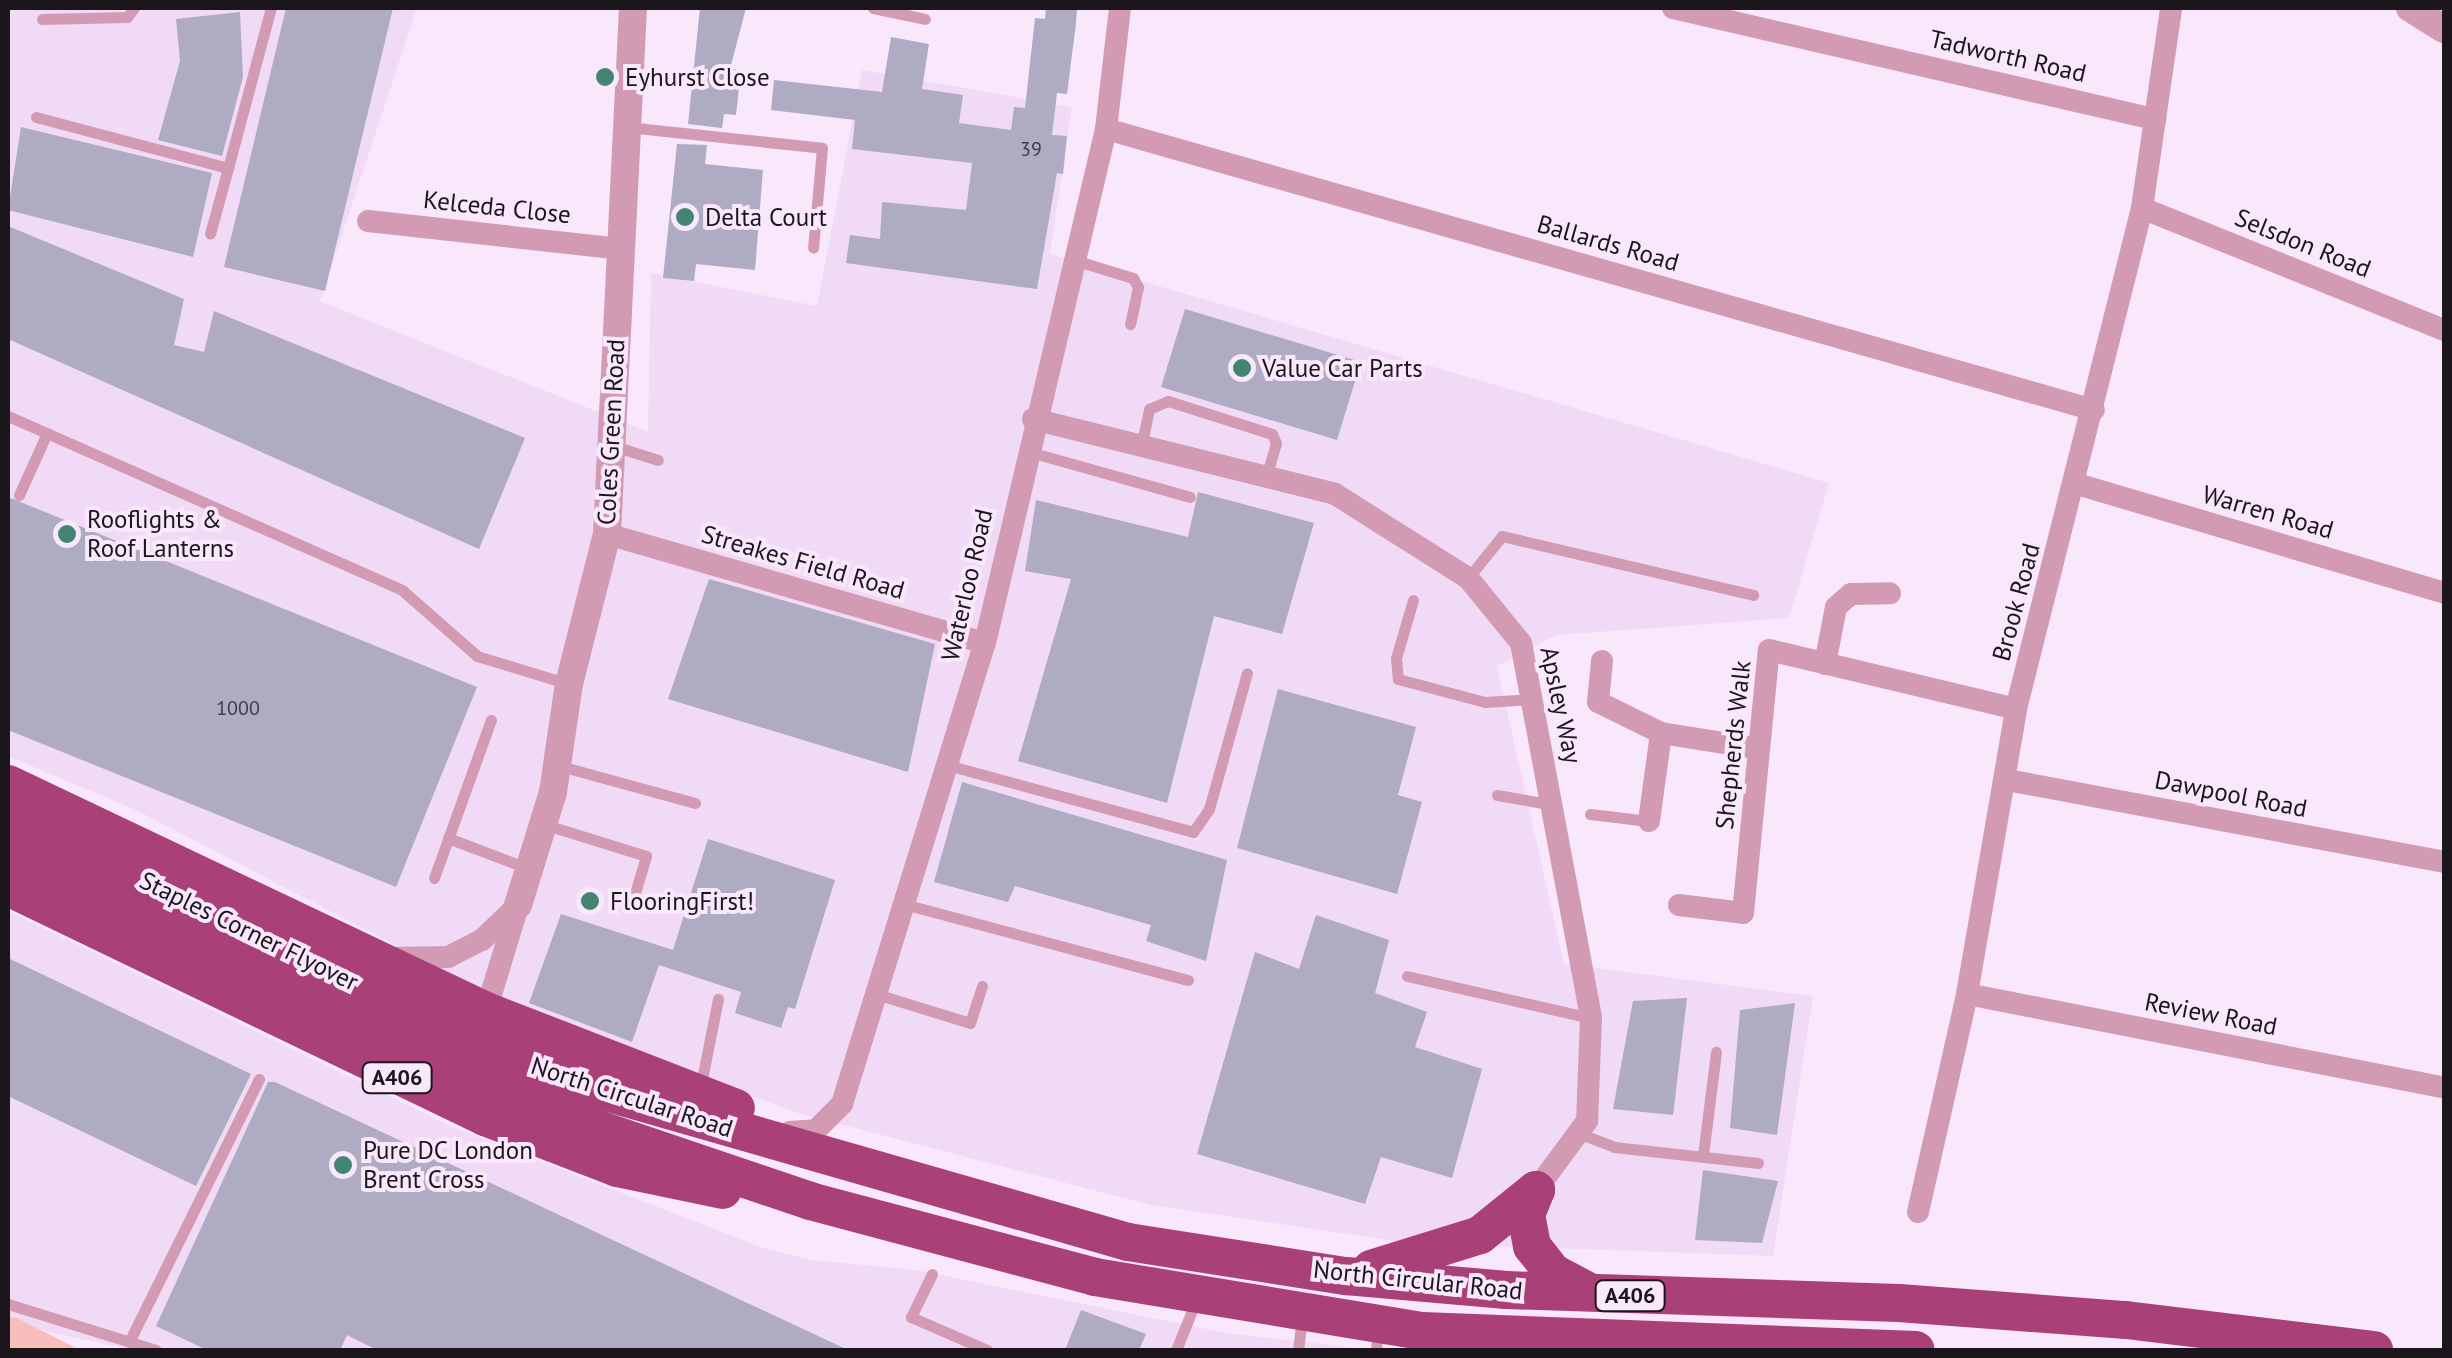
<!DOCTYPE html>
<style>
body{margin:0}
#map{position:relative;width:2452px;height:1358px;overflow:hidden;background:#f9e7fc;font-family:"PT Sans",sans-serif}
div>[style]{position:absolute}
.built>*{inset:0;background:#f1daf5}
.green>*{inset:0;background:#f9bebc}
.building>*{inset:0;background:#aeabc2}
.service>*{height:11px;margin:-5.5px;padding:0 5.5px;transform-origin:5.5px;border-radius:5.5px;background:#d29bb3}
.minor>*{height:22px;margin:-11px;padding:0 11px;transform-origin:11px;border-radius:11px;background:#d29bb3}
.tertiary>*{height:28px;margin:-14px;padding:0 14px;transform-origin:14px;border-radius:14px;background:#d29bb3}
.trunk>*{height:38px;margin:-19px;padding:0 19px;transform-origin:19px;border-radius:19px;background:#aa4078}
.dots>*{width:28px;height:28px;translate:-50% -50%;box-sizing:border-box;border:5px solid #f9e7fc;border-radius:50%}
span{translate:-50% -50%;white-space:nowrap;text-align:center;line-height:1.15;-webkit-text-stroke:8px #f9e7fc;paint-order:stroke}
.number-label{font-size:20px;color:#403a46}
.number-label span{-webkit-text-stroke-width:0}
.shield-label span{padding:2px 8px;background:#f9e7fc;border:2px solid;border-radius:8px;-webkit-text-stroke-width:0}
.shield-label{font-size:22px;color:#1b151c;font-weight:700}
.street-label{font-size:25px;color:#1b151c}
.poi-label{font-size:25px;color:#1b151c}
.left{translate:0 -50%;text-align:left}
.frame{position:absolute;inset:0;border:10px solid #1b151c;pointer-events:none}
</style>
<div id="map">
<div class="built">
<div style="clip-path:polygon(8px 8px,417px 8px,320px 301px,648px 432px,651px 273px,817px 306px,862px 70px,1072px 107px,1050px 254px,1829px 483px,1789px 618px,1556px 635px,1497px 666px,1564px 964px,1813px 996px,1773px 1256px,1409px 1243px,1151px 1205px,801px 1114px,525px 1013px,136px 810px,8px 756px)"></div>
<div style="clip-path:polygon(8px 911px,453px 1127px,763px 1248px,811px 1260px,916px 1270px,1226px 1333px,1372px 1350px,133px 1350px,8px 1323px)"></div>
</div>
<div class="green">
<div style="clip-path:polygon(8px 1317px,17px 1318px,80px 1350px,8px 1350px)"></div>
</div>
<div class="building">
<div style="clip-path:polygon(286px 8px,393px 8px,325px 291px,224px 267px)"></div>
<div style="clip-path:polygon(700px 8px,746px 8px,730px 69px,741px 70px,736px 115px,724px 114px,722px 128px,688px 124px)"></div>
<div style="clip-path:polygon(1046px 8px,1077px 8px,1076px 23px,1067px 94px,1057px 93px,1052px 135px,1067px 136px,1063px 174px,1057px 173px,1037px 289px,846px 263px,850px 235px,880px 239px,882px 202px,966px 210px,972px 163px,852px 149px,855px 120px,771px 110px,774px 80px,882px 92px,891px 37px,929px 44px,922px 89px,963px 95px,959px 123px,1011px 130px,1014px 107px,1025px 108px,1035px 18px,1045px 19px)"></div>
<div style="clip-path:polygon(240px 12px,243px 77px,222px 156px,158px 140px,180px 61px,176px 19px)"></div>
<div style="clip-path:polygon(21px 127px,212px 173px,193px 257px,8px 210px)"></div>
<div style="clip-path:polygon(677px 144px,707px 145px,705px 164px,763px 170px,755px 270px,696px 264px,694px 281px,663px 278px)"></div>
<div style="clip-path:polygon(8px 226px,184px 299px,174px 345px,204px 352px,214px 311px,525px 438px,479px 549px,8px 339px)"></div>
<div style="clip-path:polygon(1185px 309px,1361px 362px,1337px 440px,1161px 387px)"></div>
<div style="clip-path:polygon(1198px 492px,1314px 523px,1282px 634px,1214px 616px,1167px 803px,1018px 761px,1071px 579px,1025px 571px,1036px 500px,1188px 537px)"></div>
<div style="clip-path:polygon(8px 497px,477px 687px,396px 887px,8px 730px)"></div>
<div style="clip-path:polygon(709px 579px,935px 644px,908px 772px,668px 699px)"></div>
<div style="clip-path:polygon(1278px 689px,1416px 727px,1398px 795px,1422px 802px,1397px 894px,1237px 848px)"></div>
<div style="clip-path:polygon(962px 782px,1227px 860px,1206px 961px,1146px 941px,1151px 925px,1015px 886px,1008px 902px,934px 882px)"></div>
<div style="clip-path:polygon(708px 839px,835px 880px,795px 1009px,788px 1007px,781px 1028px,735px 1013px,741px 992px,659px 965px,632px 1042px,529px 1003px,561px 914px,673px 950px)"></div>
<div style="clip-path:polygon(1316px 915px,1389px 940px,1375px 993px,1427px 1012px,1415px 1047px,1482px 1069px,1452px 1178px,1381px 1157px,1365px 1204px,1197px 1154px,1255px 952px,1299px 969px)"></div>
<div style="clip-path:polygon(8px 958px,251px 1074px,196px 1186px,8px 1096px)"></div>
<div style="clip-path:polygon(1687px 998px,1673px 1115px,1613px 1109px,1633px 1001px)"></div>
<div style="clip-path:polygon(1795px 1003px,1777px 1135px,1730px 1128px,1740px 1010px)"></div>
<div style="clip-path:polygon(268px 1082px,275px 1082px,848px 1350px,377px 1350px,347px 1335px,340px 1350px,207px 1350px,156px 1326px)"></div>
<div style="clip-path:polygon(1703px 1170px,1778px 1181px,1762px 1243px,1695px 1240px)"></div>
<div style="clip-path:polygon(1081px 1310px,1146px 1334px,1139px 1350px,1065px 1350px)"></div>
</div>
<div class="service">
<div style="left:873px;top:8px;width:53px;rotate:11.9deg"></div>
<div style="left:42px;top:19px;width:85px;rotate:-1.3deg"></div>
<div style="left:127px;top:17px;width:11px;rotate:-52deg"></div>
<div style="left:36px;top:117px;width:199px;rotate:14.9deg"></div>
<div style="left:228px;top:168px;width:68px;rotate:105.3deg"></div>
<div style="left:627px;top:127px;width:196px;rotate:6.1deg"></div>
<div style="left:822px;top:148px;width:100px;rotate:95.1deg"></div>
<div style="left:228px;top:168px;width:166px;rotate:-75deg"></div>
<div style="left:1074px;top:260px;width:62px;rotate:17deg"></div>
<div style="left:1133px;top:278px;width:10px;rotate:61deg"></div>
<div style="left:1138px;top:287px;width:38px;rotate:102deg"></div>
<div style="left:8px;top:416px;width:431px;rotate:23.8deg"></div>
<div style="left:402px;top:590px;width:100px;rotate:41.3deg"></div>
<div style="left:477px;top:656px;width:96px;rotate:16.9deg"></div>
<div style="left:614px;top:446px;width:46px;rotate:17.7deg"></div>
<div style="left:1141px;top:447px;width:39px;rotate:-78deg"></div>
<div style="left:1149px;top:409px;width:21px;rotate:-23deg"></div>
<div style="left:1168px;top:401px;width:109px;rotate:17.6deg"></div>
<div style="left:1272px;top:434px;width:10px;rotate:66deg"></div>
<div style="left:1276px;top:443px;width:36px;rotate:106deg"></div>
<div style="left:1030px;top:452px;width:166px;rotate:15.7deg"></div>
<div style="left:19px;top:495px;width:68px;rotate:-65.7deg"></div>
<div style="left:1468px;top:578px;width:54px;rotate:-51deg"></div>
<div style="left:1502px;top:536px;width:258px;rotate:13.2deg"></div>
<div style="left:1413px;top:600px;width:60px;rotate:106.3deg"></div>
<div style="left:1396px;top:658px;width:21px;rotate:85deg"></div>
<div style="left:1398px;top:679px;width:90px;rotate:14.8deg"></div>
<div style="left:1485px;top:702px;width:48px;rotate:-3.6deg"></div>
<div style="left:947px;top:765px;width:255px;rotate:15.2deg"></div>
<div style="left:1193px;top:832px;width:28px;rotate:-55deg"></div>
<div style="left:1209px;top:809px;width:141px;rotate:-74.4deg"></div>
<div style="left:560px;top:766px;width:140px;rotate:15.3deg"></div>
<div style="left:1497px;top:795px;width:58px;rotate:10deg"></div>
<div style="left:1590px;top:814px;width:59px;rotate:6.8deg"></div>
<div style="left:543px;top:824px;width:108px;rotate:17.3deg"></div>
<div style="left:646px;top:856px;width:46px;rotate:106.5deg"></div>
<div style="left:448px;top:838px;width:87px;rotate:20.9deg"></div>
<div style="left:434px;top:878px;width:168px;rotate:-70.2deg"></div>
<div style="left:904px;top:904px;width:294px;rotate:15deg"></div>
<div style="left:1407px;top:976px;width:189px;rotate:12.9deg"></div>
<div style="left:876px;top:994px;width:98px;rotate:17.1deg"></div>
<div style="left:970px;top:1023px;width:39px;rotate:-72deg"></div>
<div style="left:700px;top:1089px;width:92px;rotate:-78.7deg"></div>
<div style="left:1578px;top:1133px;width:39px;rotate:21deg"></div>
<div style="left:1614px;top:1147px;width:145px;rotate:6.3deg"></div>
<div style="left:1703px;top:1155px;width:104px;rotate:-82.8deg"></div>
<div style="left:932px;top:1274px;width:48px;rotate:116deg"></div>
<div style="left:911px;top:1317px;width:83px;rotate:23.5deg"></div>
<div style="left:8px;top:1304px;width:155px;rotate:17.3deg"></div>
<div style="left:131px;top:1338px;width:289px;rotate:-63.7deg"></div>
<div style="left:1176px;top:1350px;width:56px;rotate:-68deg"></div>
<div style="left:1298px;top:1350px;width:35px;rotate:-83deg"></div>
<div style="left:1376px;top:1350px;width:22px;rotate:-85deg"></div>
</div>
<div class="minor">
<div style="left:1673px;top:8px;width:495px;rotate:13deg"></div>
<div style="left:1106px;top:129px;width:1027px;rotate:15.88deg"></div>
<div style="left:2142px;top:208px;width:326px;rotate:22deg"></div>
<div style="left:368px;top:221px;width:254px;rotate:6.3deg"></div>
<div style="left:1033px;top:419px;width:311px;rotate:13.9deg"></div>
<div style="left:1335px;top:494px;width:157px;rotate:32.3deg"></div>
<div style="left:1468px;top:578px;width:84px;rotate:50.8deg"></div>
<div style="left:1521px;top:643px;width:381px;rotate:79.4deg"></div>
<div style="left:1591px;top:1018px;width:103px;rotate:92.2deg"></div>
<div style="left:1587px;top:1121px;width:86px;rotate:126.5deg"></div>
<div style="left:2077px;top:484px;width:383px;rotate:16.5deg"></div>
<div style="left:607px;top:534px;width:393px;rotate:16.1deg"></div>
<div style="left:1602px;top:661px;width:41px;rotate:95.6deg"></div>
<div style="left:1598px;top:702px;width:70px;rotate:26.2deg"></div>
<div style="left:1825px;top:664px;width:58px;rotate:-79.1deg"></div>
<div style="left:1836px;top:607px;width:20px;rotate:-41deg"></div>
<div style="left:1851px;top:594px;width:39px;rotate:-1deg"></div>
<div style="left:2007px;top:780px;width:445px;rotate:10.6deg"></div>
<div style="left:1649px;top:821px;width:89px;rotate:-82.2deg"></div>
<div style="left:1661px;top:733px;width:96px;rotate:9deg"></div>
<div style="left:1679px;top:905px;width:64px;rotate:7.1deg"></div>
<div style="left:1743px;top:913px;width:264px;rotate:-84.4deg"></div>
<div style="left:1769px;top:650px;width:254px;rotate:13.4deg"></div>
<div style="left:390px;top:958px;width:58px;rotate:-1deg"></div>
<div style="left:448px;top:957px;width:38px;rotate:-27deg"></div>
<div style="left:482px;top:940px;width:50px;rotate:-44.2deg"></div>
<div style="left:1967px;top:994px;width:486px;rotate:11.1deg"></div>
<div style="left:486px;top:1011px;width:107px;rotate:-73.1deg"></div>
<div style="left:790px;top:1132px;width:26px;rotate:-4deg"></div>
<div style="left:816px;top:1130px;width:37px;rotate:-45deg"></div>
<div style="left:842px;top:1104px;width:483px;rotate:-72.8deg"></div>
<div style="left:985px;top:643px;width:528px;rotate:-76.75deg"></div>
<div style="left:1106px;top:129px;width:122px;rotate:-83.4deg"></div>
<div style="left:1918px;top:1212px;width:223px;rotate:-77.3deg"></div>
<div style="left:1967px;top:994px;width:289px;rotate:-80.2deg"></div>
<div style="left:2016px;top:709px;width:517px;rotate:-75.88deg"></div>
<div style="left:2142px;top:208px;width:202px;rotate:-81.7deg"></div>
</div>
<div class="tertiary">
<div style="left:2410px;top:8px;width:40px;rotate:32deg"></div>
<div style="left:518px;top:905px;width:118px;rotate:-72.8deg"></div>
<div style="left:553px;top:792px;width:109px;rotate:-81.6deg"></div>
<div style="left:569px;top:684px;width:155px;rotate:-75.8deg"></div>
<div style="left:607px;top:534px;width:527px;rotate:-87.17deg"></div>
</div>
<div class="trunk">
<div style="left:8px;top:784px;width:529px;rotate:25.4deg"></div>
<div style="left:486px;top:1011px;width:268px;rotate:21.2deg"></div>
<div style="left:8px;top:814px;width:634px;rotate:25.31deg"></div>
<div style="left:581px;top:1085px;width:569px;rotate:16.01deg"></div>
<div style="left:1128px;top:1242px;width:221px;rotate:8.9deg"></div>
<div style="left:1346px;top:1276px;width:161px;rotate:5deg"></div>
<div style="left:1506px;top:1290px;width:393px;rotate:1.9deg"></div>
<div style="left:1899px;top:1303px;width:228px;rotate:4.3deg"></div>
<div style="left:2126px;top:1320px;width:250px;rotate:6.9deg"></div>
<div style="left:8px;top:854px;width:620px;rotate:25.32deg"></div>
<div style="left:568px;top:1119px;width:256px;rotate:18.7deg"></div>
<div style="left:810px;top:1201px;width:295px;rotate:14.9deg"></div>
<div style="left:1095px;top:1277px;width:331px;rotate:9.4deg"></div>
<div style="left:1422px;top:1331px;width:494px;rotate:2.2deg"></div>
<div style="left:8px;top:887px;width:530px;rotate:25.74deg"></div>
<div style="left:485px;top:1117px;width:142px;rotate:21.1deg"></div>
<div style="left:617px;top:1168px;width:108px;rotate:11.7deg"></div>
<div style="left:1536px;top:1190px;width:27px;rotate:112deg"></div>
<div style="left:1526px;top:1215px;width:32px;rotate:79deg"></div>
<div style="left:1532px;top:1246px;width:33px;rotate:52deg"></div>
<div style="left:1552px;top:1272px;width:40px;rotate:28deg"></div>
<div style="left:1371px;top:1269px;width:114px;rotate:-17.3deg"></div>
<div style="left:1480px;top:1235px;width:72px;rotate:-38.8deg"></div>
</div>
<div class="dots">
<div style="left:605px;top:77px;background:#448473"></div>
<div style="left:685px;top:217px;background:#448473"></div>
<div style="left:1242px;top:368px;background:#448473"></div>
<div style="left:67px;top:534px;background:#448473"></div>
<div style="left:590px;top:901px;background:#448473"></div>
<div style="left:343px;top:1165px;background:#448473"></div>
</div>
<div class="number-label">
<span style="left:1031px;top:149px">39</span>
<span style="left:238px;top:708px">1000</span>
</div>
<div class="shield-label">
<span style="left:397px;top:1078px">A406</span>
<span style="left:1630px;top:1296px">A406</span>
</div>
<div class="street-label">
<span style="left:2008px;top:56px;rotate:13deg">Tadworth Road</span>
<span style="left:497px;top:207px;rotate:6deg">Kelceda Close</span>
<span style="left:1608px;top:243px;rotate:16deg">Ballards Road</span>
<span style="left:2303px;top:243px;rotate:22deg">Selsdon Road</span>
<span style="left:611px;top:432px;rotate:-87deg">Coles Green Road</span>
<span style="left:2268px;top:512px;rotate:16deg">Warren Road</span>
<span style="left:803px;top:562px;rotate:16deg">Streakes Field Road</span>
<span style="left:967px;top:585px;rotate:-77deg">Waterloo Road</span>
<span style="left:2016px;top:602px;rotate:-75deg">Brook Road</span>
<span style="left:1561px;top:705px;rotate:78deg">Apsley Way</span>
<span style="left:1733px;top:745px;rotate:-84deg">Shepherds Walk</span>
<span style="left:2231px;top:794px;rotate:11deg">Dawpool Road</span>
<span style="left:249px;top:931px;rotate:26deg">Staples Corner Flyover</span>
<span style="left:2211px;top:1014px;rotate:11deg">Review Road</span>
<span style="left:632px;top:1097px;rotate:18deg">North Circular Road</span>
<span style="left:1418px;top:1280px;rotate:6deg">North Circular Road</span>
</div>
<div class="poi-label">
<span class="left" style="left:625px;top:77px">Eyhurst Close</span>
<span class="left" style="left:705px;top:217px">Delta Court</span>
<span class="left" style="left:1262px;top:368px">Value Car Parts</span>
<span class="left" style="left:87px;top:534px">Rooflights &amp;<br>Roof Lanterns</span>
<span class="left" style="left:610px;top:901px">FlooringFirst!</span>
<span class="left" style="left:363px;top:1165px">Pure DC London<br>Brent Cross</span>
</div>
<div class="frame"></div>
</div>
